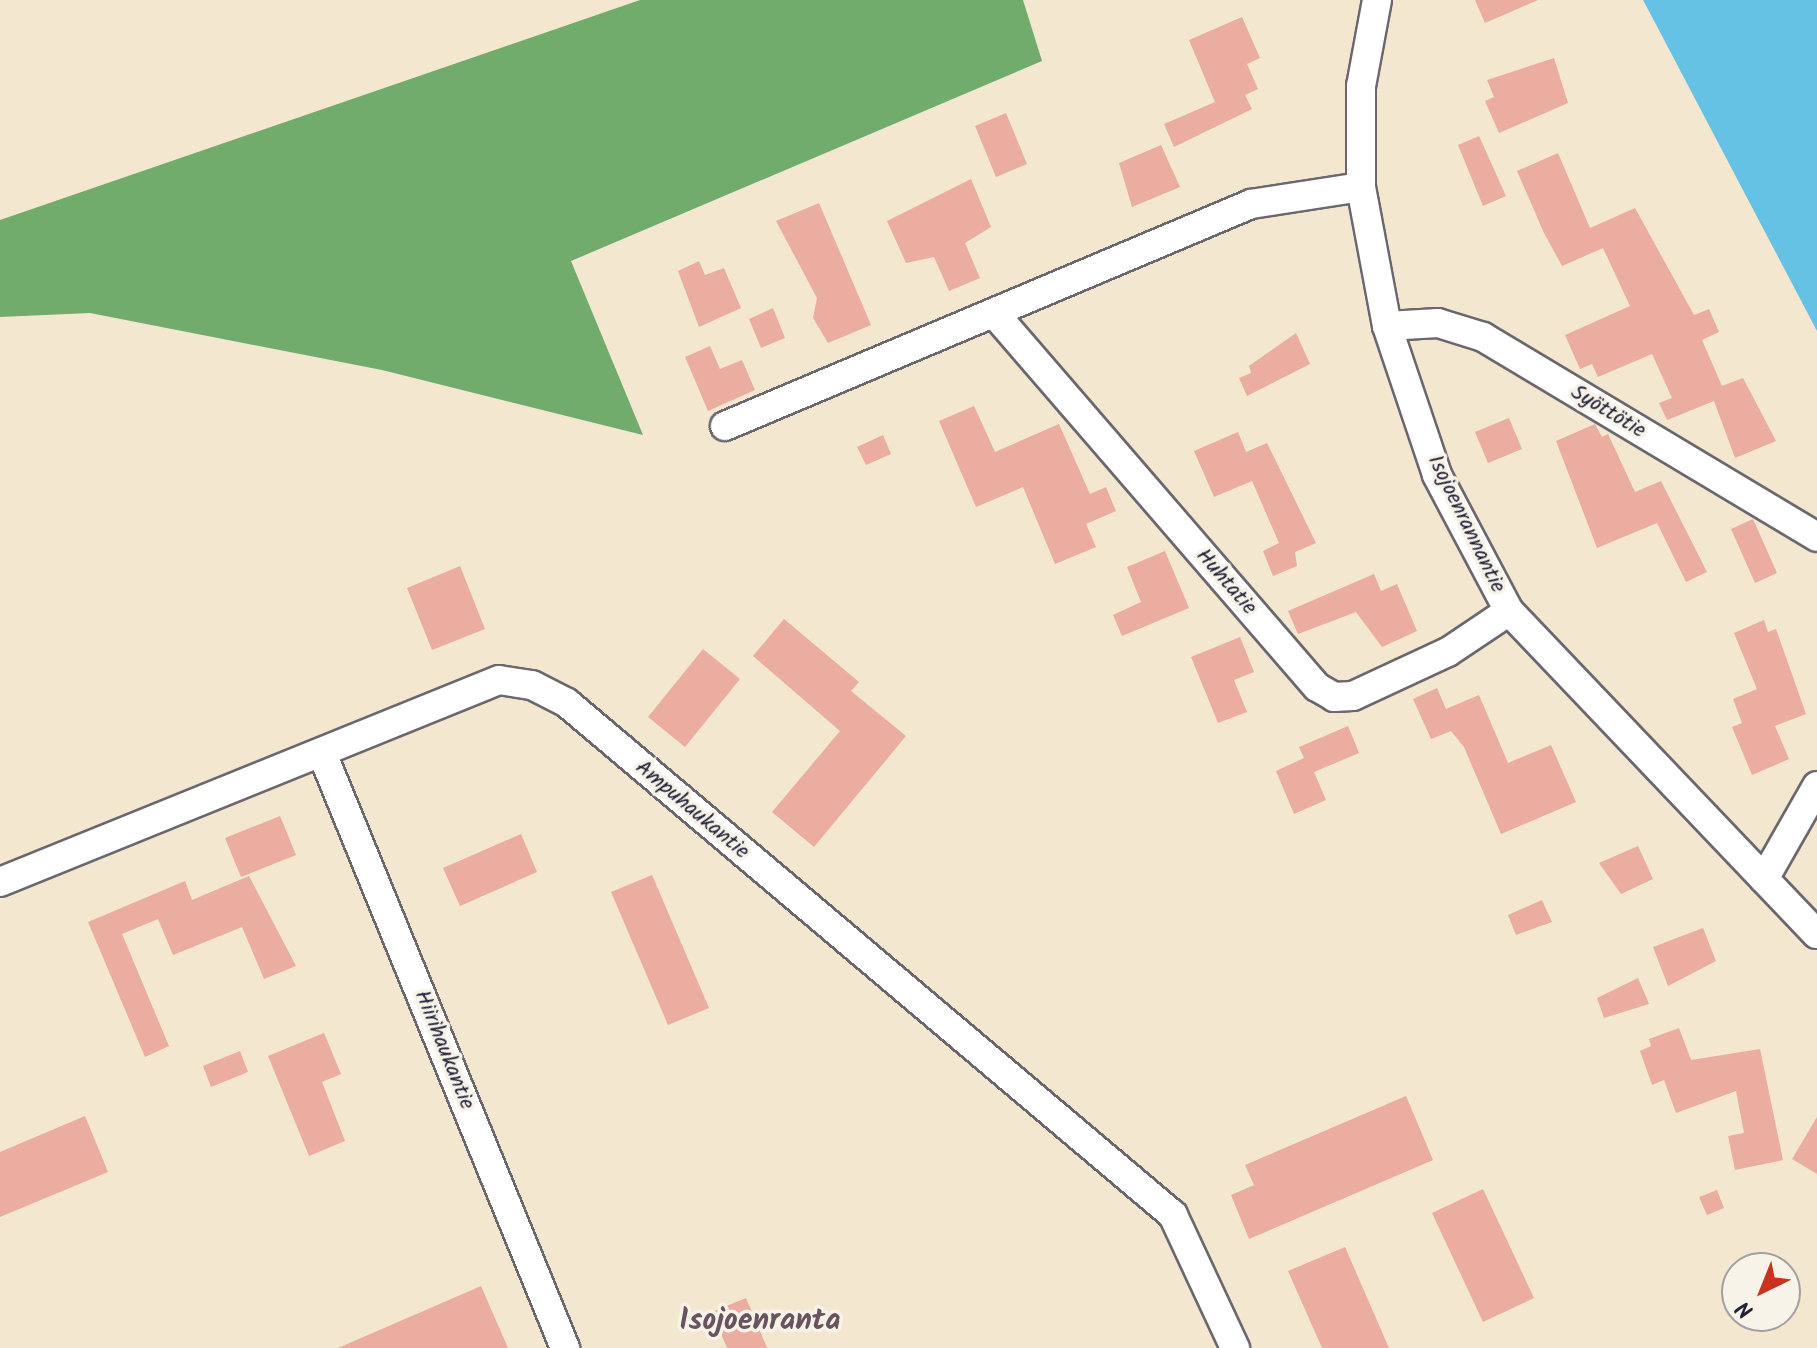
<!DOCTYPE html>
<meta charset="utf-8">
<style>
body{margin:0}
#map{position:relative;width:1817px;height:1348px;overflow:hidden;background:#f3e7d0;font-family:Kalam,sans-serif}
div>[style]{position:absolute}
.forest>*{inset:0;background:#71ac6c}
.water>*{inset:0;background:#66c2e4}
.building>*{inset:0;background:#eaad9f}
.roads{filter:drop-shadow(2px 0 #6b676f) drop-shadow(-2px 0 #6b676f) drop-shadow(0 2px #6b676f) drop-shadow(0 -2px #6b676f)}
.minor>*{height:28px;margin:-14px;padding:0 14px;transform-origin:14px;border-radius:14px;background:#fff}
span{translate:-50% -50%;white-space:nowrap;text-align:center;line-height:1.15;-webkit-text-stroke:7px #f7f3e8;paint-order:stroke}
.street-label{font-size:22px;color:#22223b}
.district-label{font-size:30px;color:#68535e;font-weight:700}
.north{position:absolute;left:1721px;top:1252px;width:80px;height:80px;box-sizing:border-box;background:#f7f3e8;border:2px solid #a29fa3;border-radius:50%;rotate:223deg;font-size:22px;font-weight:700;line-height:32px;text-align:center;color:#22223b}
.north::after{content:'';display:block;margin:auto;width:28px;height:36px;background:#c8321e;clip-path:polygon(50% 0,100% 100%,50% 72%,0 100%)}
</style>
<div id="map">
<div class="forest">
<div style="clip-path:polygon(640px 0,1023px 0,1042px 61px,571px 261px,643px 435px,382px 370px,90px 313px,0 317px,0 220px)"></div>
</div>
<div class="water">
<div style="clip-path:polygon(1643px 0,1817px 0,1817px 331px,1651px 15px)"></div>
</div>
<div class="building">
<div style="clip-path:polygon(1475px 0,1538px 0,1485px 23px)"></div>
<div style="clip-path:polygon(1242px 17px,1260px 58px,1247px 64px,1258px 89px,1245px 95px,1252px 109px,1174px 147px,1164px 124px,1215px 102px,1189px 40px)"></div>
<div style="clip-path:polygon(1554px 58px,1568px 103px,1499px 133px,1485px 101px,1494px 97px,1487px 80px)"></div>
<div style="clip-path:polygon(1006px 113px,1027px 164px,996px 177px,975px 126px)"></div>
<div style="clip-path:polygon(1479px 136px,1506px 196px,1483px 206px,1458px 145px)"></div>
<div style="clip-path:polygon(1161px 145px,1180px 187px,1132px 207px,1119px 163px)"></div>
<div style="clip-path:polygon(1558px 153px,1590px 228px,1635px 208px,1694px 315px,1709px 309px,1719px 332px,1702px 340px,1722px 386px,1743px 378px,1776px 441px,1735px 458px,1714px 401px,1667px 420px,1659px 403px,1672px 398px,1652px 354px,1598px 377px,1592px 364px,1580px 369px,1565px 335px,1630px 306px,1603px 248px,1562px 266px,1544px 233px,1517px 171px)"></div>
<div style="clip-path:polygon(971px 179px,991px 227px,965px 243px,980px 278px,949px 291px,934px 257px,906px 263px,887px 221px)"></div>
<div style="clip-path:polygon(819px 203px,871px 325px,828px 343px,813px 318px,817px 298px,776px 221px)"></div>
<div style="clip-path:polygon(699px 261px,705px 275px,724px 268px,741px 308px,699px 327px,678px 271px)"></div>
<div style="clip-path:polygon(773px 308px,785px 338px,761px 348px,749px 319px)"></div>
<div style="clip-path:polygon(1296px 333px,1310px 364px,1247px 396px,1239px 378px,1251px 373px,1249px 366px)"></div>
<div style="clip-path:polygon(710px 346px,720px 369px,742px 360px,755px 390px,708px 411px,685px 357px)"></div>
<div style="clip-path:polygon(974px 406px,995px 452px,1059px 424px,1090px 494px,1106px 487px,1116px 511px,1086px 524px,1096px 547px,1055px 564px,1023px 487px,976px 507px,939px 421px)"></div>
<div style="clip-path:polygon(1509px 418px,1522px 449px,1488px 463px,1475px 432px)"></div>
<div style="clip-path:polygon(1595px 424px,1602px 437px,1608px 434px,1635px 492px,1661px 481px,1707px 572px,1686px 582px,1657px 523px,1597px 548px,1556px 441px)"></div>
<div style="clip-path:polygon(1238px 432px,1246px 452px,1267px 443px,1316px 543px,1295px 552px,1297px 566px,1273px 576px,1263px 551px,1279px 543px,1252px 481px,1214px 497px,1194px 451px)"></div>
<div style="clip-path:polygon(883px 435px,891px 454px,866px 465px,857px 447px)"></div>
<div style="clip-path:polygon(1753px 519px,1777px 573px,1755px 583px,1731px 529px)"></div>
<div style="clip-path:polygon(1165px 551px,1189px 608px,1122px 636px,1113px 615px,1141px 602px,1127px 567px)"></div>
<div style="clip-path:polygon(460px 566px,485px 629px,432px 650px,407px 588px)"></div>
<div style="clip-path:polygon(1374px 574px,1381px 591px,1397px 584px,1417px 631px,1382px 647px,1356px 612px,1298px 634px,1288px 611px)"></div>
<div style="clip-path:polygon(784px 619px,859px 682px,851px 691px,906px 736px,814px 847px,772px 812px,840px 731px,753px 656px)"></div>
<div style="clip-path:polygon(1764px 620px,1768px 632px,1776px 629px,1806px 714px,1775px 726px,1789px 759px,1752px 775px,1732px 727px,1742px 723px,1733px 699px,1757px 689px,1734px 633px)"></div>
<div style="clip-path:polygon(1240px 637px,1254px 672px,1234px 680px,1247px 712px,1218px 723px,1191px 657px)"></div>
<div style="clip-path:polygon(703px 649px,740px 679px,685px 747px,648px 717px)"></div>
<div style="clip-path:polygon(1437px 688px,1446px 709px,1479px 695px,1508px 763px,1551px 745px,1576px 802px,1501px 834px,1464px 747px,1451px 731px,1431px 739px,1413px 699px)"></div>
<div style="clip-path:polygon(1348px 726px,1359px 753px,1314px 772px,1326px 800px,1294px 814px,1276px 771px,1304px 758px,1299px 747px)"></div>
<div style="clip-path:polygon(280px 816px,296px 855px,241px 877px,225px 838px)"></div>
<div style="clip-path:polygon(521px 834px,537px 872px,460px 906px,443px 868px)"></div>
<div style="clip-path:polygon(1638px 846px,1653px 879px,1621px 894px,1599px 863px)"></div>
<div style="clip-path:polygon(652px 875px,709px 1008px,668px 1025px,611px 892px)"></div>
<div style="clip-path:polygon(249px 876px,296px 966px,264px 979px,242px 927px,173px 955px,158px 919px,122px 934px,169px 1046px,145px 1057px,88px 922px,185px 881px,192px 900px)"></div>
<div style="clip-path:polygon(1542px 900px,1552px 922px,1516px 935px,1508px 915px)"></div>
<div style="clip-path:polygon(1703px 928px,1716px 961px,1668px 986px,1653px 947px)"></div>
<div style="clip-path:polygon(1638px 978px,1649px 1004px,1604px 1018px,1597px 998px)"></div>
<div style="clip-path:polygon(1679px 1028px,1691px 1060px,1760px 1049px,1783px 1160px,1735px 1170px,1728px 1136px,1744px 1133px,1736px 1091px,1676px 1113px,1664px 1080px,1652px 1085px,1640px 1051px,1651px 1046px,1649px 1039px)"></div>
<div style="clip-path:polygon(324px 1033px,341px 1074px,322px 1082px,345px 1141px,309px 1156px,268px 1056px)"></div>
<div style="clip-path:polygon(240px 1051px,248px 1072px,211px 1087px,203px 1066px)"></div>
<div style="clip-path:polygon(1406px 1096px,1433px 1160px,1249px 1239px,1231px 1195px,1254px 1185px,1245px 1165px)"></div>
<div style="clip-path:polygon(85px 1116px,108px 1172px,0 1217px,0 1152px)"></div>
<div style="clip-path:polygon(1817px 1117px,1817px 1174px,1792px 1159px)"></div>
<div style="clip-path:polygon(1483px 1189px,1534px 1298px,1483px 1322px,1432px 1213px)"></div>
<div style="clip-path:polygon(1717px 1190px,1724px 1208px,1707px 1215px,1699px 1197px)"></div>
<div style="clip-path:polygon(1345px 1247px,1389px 1348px,1322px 1348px,1288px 1271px)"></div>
<div style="clip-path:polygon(481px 1286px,508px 1348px,338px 1348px)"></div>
<div style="clip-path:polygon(746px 1298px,767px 1348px,727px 1348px,712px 1312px)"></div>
</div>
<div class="roads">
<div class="minor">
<div style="left:1377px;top:0;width:87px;rotate:100.5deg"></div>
<div style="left:1361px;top:86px;width:101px;rotate:90deg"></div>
<div style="left:1361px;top:187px;width:141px;rotate:79.4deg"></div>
<div style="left:1387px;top:326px;width:157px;rotate:71.4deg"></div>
<div style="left:1437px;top:475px;width:154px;rotate:62.1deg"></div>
<div style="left:1509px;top:611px;width:446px;rotate:46.4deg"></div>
<div style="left:994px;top:313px;width:494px;rotate:49.2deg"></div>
<div style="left:1317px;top:687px;width:20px;rotate:30deg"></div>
<div style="left:1334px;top:697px;width:19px;rotate:-3deg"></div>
<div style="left:1353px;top:696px;width:105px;rotate:-24.9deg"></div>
<div style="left:1448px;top:652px;width:73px;rotate:-33.9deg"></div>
<div style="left:1387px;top:326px;width:51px;rotate:-3.4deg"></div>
<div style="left:1438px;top:323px;width:47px;rotate:17.3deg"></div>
<div style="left:1483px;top:337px;width:389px;rotate:30.9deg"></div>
<div style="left:725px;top:426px;width:571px;rotate:-22.88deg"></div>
<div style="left:1251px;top:204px;width:111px;rotate:-8.8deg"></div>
<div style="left:322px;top:753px;width:643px;rotate:67.78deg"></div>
<div style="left:1764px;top:879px;width:107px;rotate:-60.3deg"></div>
<div style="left:0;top:882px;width:538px;rotate:-22.04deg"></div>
<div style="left:499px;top:680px;width:33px;rotate:9deg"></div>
<div style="left:532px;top:685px;width:39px;rotate:27deg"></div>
<div style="left:567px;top:703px;width:793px;rotate:40.19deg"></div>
<div style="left:1173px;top:1215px;width:147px;rotate:65deg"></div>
</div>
</div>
<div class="street-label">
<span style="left:1608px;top:412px;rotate:31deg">Syöttötie</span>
<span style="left:1466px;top:524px;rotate:64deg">Isojoenrannantie</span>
<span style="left:1226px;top:582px;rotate:49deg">Huhtatie</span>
<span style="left:692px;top:810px;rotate:40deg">Ampuhaukantie</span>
<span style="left:444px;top:1050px;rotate:68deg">Hiirihaukantie</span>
</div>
<div class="district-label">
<span style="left:760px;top:1321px">Isojoenranta</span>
</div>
<div class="north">N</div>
</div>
